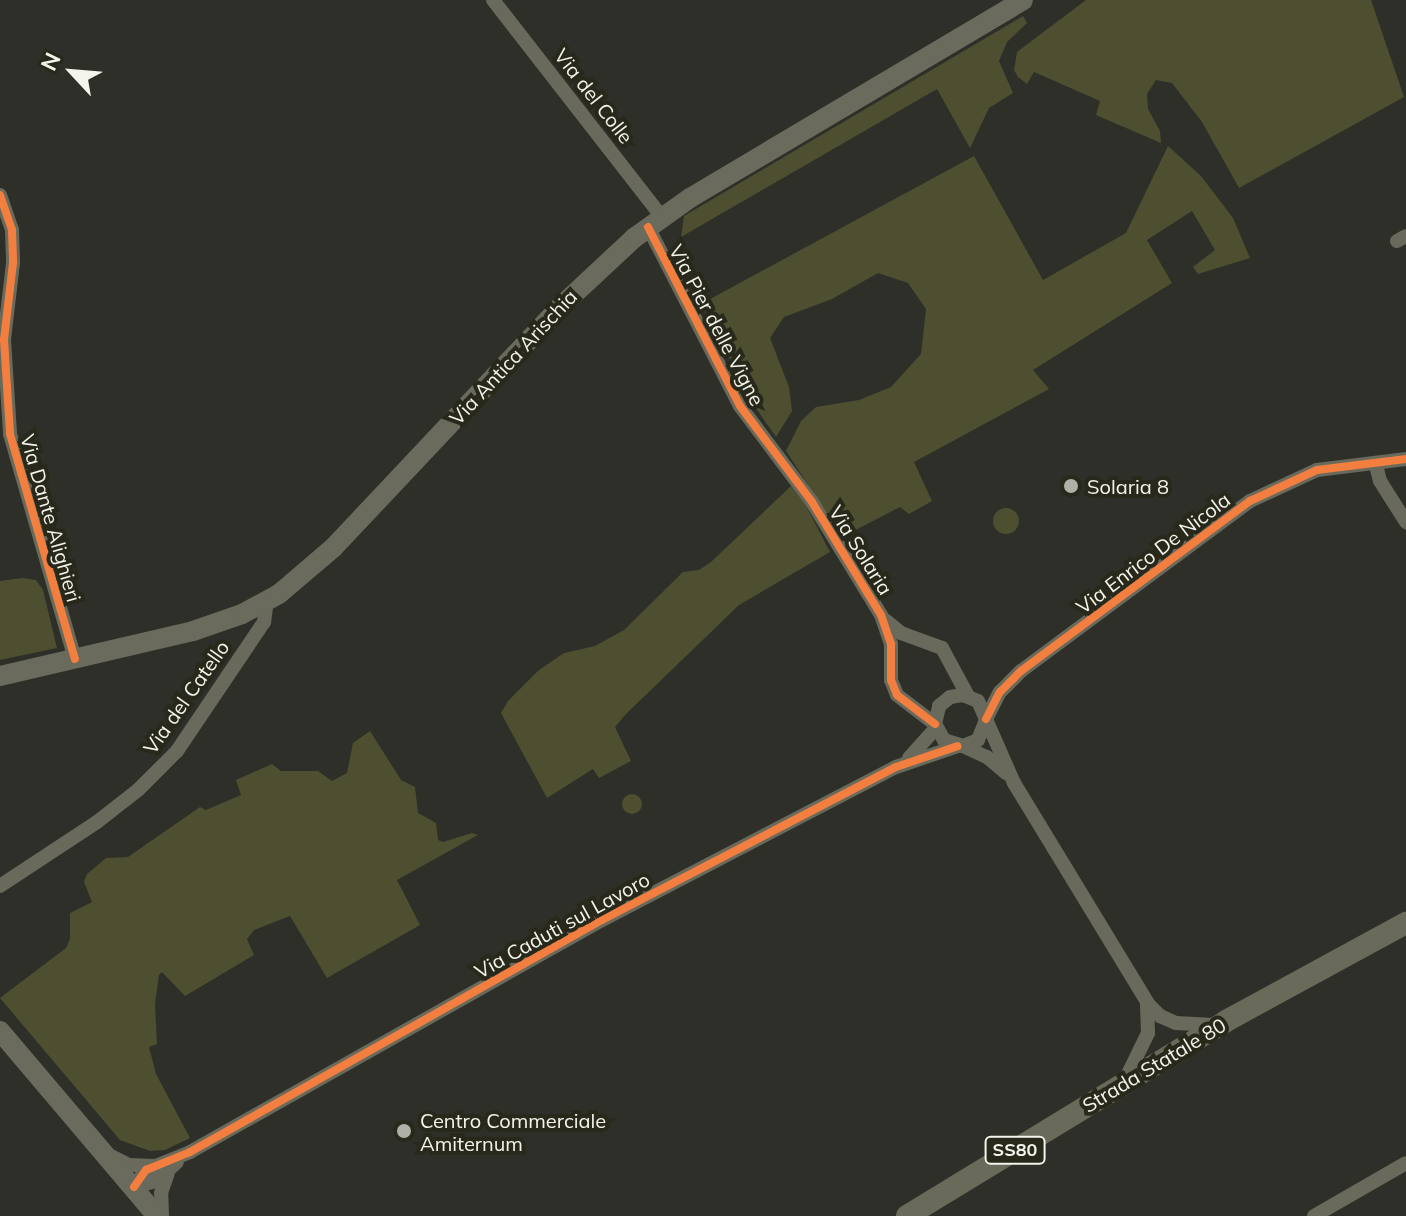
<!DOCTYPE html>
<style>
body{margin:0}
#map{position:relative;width:1406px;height:1216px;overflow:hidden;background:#2e2f28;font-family:Mulish,sans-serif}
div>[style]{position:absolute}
.green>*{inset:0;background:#4d4f30}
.round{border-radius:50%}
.street>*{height:14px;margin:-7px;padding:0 7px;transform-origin:7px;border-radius:7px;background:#696a5c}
.secondary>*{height:20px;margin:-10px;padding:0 10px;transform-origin:10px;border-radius:10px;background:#6a6b5c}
.primary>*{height:22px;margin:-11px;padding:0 11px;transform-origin:11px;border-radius:11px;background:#696a59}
.cycleway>*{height:8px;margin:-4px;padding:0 4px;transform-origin:4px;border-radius:4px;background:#f27e40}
.dots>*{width:22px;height:22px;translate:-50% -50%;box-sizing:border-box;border:4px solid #28281b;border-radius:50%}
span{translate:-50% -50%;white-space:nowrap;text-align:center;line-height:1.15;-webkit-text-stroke:8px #28281b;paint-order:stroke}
.shield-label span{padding:2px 6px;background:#28281b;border:2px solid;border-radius:6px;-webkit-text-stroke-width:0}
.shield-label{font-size:18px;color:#f4f5ec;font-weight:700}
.street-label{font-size:20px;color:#f4f5ec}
.poi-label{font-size:20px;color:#f4f5ec}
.left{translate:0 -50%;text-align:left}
.north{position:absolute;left:32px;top:32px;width:80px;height:80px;-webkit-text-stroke:6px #28281b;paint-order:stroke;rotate:296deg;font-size:22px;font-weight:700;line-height:32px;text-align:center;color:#f4f5ec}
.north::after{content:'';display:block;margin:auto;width:28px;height:36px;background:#f4f5ec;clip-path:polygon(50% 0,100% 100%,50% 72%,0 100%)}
</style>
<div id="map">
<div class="green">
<div style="clip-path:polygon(1086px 0,1371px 0,1404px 97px,1239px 188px,1202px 122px,1172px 83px,1156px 80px,1147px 94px,1148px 109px,1160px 131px,1161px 143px,1096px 115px,1100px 101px,1034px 72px,1027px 84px,1018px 77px,1014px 70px,1017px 52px)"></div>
<div style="clip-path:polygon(1023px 16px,1027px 23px,1007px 42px,999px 61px,1013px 93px,989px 108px,970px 148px,937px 89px,681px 237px,684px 216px)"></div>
<div style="clip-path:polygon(1168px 146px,1201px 176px,1233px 218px,1250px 258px,1198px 274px,1193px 267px,1215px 250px,1192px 211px,1147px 240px,1172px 283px,1033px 370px,1049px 389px,914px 462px,932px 501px,909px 514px,900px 507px,842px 537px,786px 451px,801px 421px,816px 407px,859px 400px,891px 387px,921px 354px,926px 309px,908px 283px,878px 273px,832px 299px,784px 317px,770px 338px,789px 387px,792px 411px,776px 437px,755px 407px,701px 304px,974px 156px,1043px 280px,1126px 233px)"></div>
<div style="clip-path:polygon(791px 486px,805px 504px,830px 552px,739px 605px,625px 715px,615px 727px,631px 761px,599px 778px,593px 769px,547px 798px,501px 713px,508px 701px,539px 670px,564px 653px,595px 646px,624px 630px,683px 572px,699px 570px,711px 562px)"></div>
<div class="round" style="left:993px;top:508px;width:26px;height:26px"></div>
<div style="clip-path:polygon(22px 578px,36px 580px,43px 590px,57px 648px,0 660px,0 581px)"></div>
<div style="clip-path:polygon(370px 731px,401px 780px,415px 787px,418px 813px,436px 823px,438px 840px,443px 842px,472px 833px,478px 835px,397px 880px,420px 925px,327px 978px,290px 916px,254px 930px,247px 939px,254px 955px,185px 996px,162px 972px,159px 975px,155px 1004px,157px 1044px,149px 1047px,156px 1074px,190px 1138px,165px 1150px,150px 1151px,120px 1140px,0 998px,66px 948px,70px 939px,70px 913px,92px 902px,84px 882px,87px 874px,106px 858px,128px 857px,200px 807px,206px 810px,241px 795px,236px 780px,272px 764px,281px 771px,318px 771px,332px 781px,347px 773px,353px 743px)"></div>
<div class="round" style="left:622px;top:794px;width:20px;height:20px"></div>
</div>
<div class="street">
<div style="left:493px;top:0;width:275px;rotate:52.1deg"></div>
<div style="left:0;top:195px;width:37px;rotate:71deg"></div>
<div style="left:12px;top:230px;width:33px;rotate:88deg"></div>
<div style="left:13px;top:263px;width:78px;rotate:96.7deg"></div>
<div style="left:4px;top:340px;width:94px;rotate:86.3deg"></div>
<div style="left:10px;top:434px;width:234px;rotate:73.9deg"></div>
<div style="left:648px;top:227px;width:201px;rotate:62.8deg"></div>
<div style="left:740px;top:406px;width:120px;rotate:53.1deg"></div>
<div style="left:812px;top:502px;width:132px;rotate:58.6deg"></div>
<div style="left:881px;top:615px;width:31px;rotate:71deg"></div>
<div style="left:891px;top:644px;width:36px;rotate:90deg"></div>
<div style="left:891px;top:680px;width:16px;rotate:68deg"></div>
<div style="left:897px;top:695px;width:48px;rotate:37.3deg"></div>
<div style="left:1397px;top:241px;width:10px;rotate:-29deg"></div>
<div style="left:1376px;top:465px;width:16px;rotate:76deg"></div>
<div style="left:1380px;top:481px;width:49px;rotate:57.6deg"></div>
<div style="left:885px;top:620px;width:21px;rotate:39deg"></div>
<div style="left:901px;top:633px;width:44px;rotate:20.1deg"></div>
<div style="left:942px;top:648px;width:55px;rotate:61.6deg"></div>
<div style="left:986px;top:719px;width:30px;rotate:-63deg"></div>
<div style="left:1000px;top:692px;width:30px;rotate:-45deg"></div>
<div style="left:1021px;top:671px;width:285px;rotate:-36.6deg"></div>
<div style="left:1250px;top:501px;width:74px;rotate:-24.8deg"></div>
<div style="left:1317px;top:470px;width:90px;rotate:-7deg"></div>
<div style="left:986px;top:720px;width:22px;rotate:112deg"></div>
<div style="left:978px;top:740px;width:16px;rotate:158deg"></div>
<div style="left:963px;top:746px;width:20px;rotate:-162deg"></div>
<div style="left:944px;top:740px;width:18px;rotate:-119deg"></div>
<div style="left:935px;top:724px;width:18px;rotate:-77deg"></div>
<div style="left:939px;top:706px;width:14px;rotate:-39deg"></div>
<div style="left:950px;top:697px;width:13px;rotate:-9deg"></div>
<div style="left:963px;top:695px;width:16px;rotate:22deg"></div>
<div style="left:978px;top:701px;width:90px;rotate:66.3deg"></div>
<div style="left:1014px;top:783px;width:260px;rotate:58.7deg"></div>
<div style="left:1149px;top:1005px;width:16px;rotate:45deg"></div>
<div style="left:1160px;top:1016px;width:17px;rotate:24deg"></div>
<div style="left:1176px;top:1023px;width:37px;rotate:3deg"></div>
<div style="left:963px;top:746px;width:26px;rotate:25deg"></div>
<div style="left:987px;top:757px;width:25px;rotate:40deg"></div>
<div style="left:909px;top:758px;width:40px;rotate:-48deg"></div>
<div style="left:0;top:886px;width:116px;rotate:-33.4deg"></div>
<div style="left:97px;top:822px;width:52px;rotate:-38deg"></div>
<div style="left:138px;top:790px;width:55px;rotate:-45deg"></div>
<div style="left:177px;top:751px;width:156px;rotate:-56deg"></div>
<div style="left:264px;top:622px;width:21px;rotate:-82deg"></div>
<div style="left:1125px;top:1080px;width:52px;rotate:-63.9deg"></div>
<div style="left:1148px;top:1033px;width:30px;rotate:-92deg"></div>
<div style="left:109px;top:1155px;width:22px;rotate:27deg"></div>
<div style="left:129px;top:1165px;width:25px;rotate:2deg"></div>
<div style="left:134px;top:1187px;width:21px;rotate:-55deg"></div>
<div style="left:146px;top:1170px;width:48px;rotate:-22.2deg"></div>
<div style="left:190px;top:1152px;width:473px;rotate:-29.4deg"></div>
<div style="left:602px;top:920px;width:331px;rotate:-27.5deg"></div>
<div style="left:896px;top:767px;width:65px;rotate:-18.7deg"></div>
<div style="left:134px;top:1187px;width:23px;rotate:-15deg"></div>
<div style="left:156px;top:1181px;width:28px;rotate:-42deg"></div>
<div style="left:162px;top:1216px;width:23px;rotate:-92deg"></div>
<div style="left:161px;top:1193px;width:21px;rotate:-71deg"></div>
<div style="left:1314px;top:1216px;width:106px;rotate:-29.9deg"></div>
</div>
<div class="secondary">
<div style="left:0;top:676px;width:198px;rotate:-13.1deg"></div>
<div style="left:193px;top:631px;width:52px;rotate:-19.1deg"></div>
<div style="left:242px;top:614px;width:42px;rotate:-28.4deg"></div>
<div style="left:279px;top:594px;width:71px;rotate:-40.4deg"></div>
<div style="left:333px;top:548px;width:330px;rotate:-46.7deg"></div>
<div style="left:559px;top:308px;width:103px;rotate:-43deg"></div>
<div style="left:634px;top:238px;width:69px;rotate:-35.5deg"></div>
<div style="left:690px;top:198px;width:387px;rotate:-30.7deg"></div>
<div style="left:0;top:1031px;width:243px;rotate:49.7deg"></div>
</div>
<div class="primary">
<div style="left:907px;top:1216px;width:374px;rotate:-31.4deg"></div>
<div style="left:1226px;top:1021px;width:205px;rotate:-28.6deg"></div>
</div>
<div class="cycleway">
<div style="left:0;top:195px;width:37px;rotate:71deg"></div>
<div style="left:12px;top:230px;width:33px;rotate:88deg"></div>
<div style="left:13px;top:263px;width:78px;rotate:96.7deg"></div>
<div style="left:4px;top:340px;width:94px;rotate:86.3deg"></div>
<div style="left:10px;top:434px;width:234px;rotate:73.9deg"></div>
<div style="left:648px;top:227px;width:201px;rotate:62.8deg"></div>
<div style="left:740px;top:406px;width:120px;rotate:53.1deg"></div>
<div style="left:812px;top:502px;width:132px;rotate:58.6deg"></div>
<div style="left:881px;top:615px;width:31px;rotate:71deg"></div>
<div style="left:891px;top:644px;width:36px;rotate:90deg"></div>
<div style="left:891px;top:680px;width:16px;rotate:68deg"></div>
<div style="left:897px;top:695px;width:48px;rotate:37.3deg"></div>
<div style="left:986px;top:719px;width:30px;rotate:-63deg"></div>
<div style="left:1000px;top:692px;width:30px;rotate:-45deg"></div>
<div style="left:1021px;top:671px;width:285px;rotate:-36.6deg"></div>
<div style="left:1250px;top:501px;width:74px;rotate:-24.8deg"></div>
<div style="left:1317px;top:470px;width:90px;rotate:-7deg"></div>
<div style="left:134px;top:1187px;width:21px;rotate:-55deg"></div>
<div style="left:146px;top:1170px;width:48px;rotate:-22.2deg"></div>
<div style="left:190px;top:1152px;width:473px;rotate:-29.4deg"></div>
<div style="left:602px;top:920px;width:331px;rotate:-27.5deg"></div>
<div style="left:896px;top:767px;width:65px;rotate:-18.7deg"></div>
</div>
<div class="dots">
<div style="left:1071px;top:486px;background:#afb0a7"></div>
<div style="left:404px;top:1131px;background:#afb0a7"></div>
</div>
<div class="shield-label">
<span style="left:1015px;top:1150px">SS80</span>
</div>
<div class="street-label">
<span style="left:594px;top:96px;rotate:52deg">Via del Colle</span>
<span style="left:717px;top:325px;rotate:62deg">Via Pier delle Vigne</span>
<span style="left:513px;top:357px;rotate:-47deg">Via Antica Arischia</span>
<span style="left:51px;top:518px;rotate:74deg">Via Dante Alighieri</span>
<span style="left:861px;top:550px;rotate:58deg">Via Solaria</span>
<span style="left:1153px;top:553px;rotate:-37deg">Via Enrico De Nicola</span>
<span style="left:186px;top:697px;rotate:-55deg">Via del Catello</span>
<span style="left:562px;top:925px;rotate:-29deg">Via Caduti sul Lavoro</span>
<span style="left:1154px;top:1065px;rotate:-31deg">Strada Statale 80</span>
</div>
<div class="poi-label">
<span class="left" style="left:1087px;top:486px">Solaria 8</span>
<span class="left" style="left:420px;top:1132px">Centro Commerciale<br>Amiternum</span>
</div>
<div class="north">N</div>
</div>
